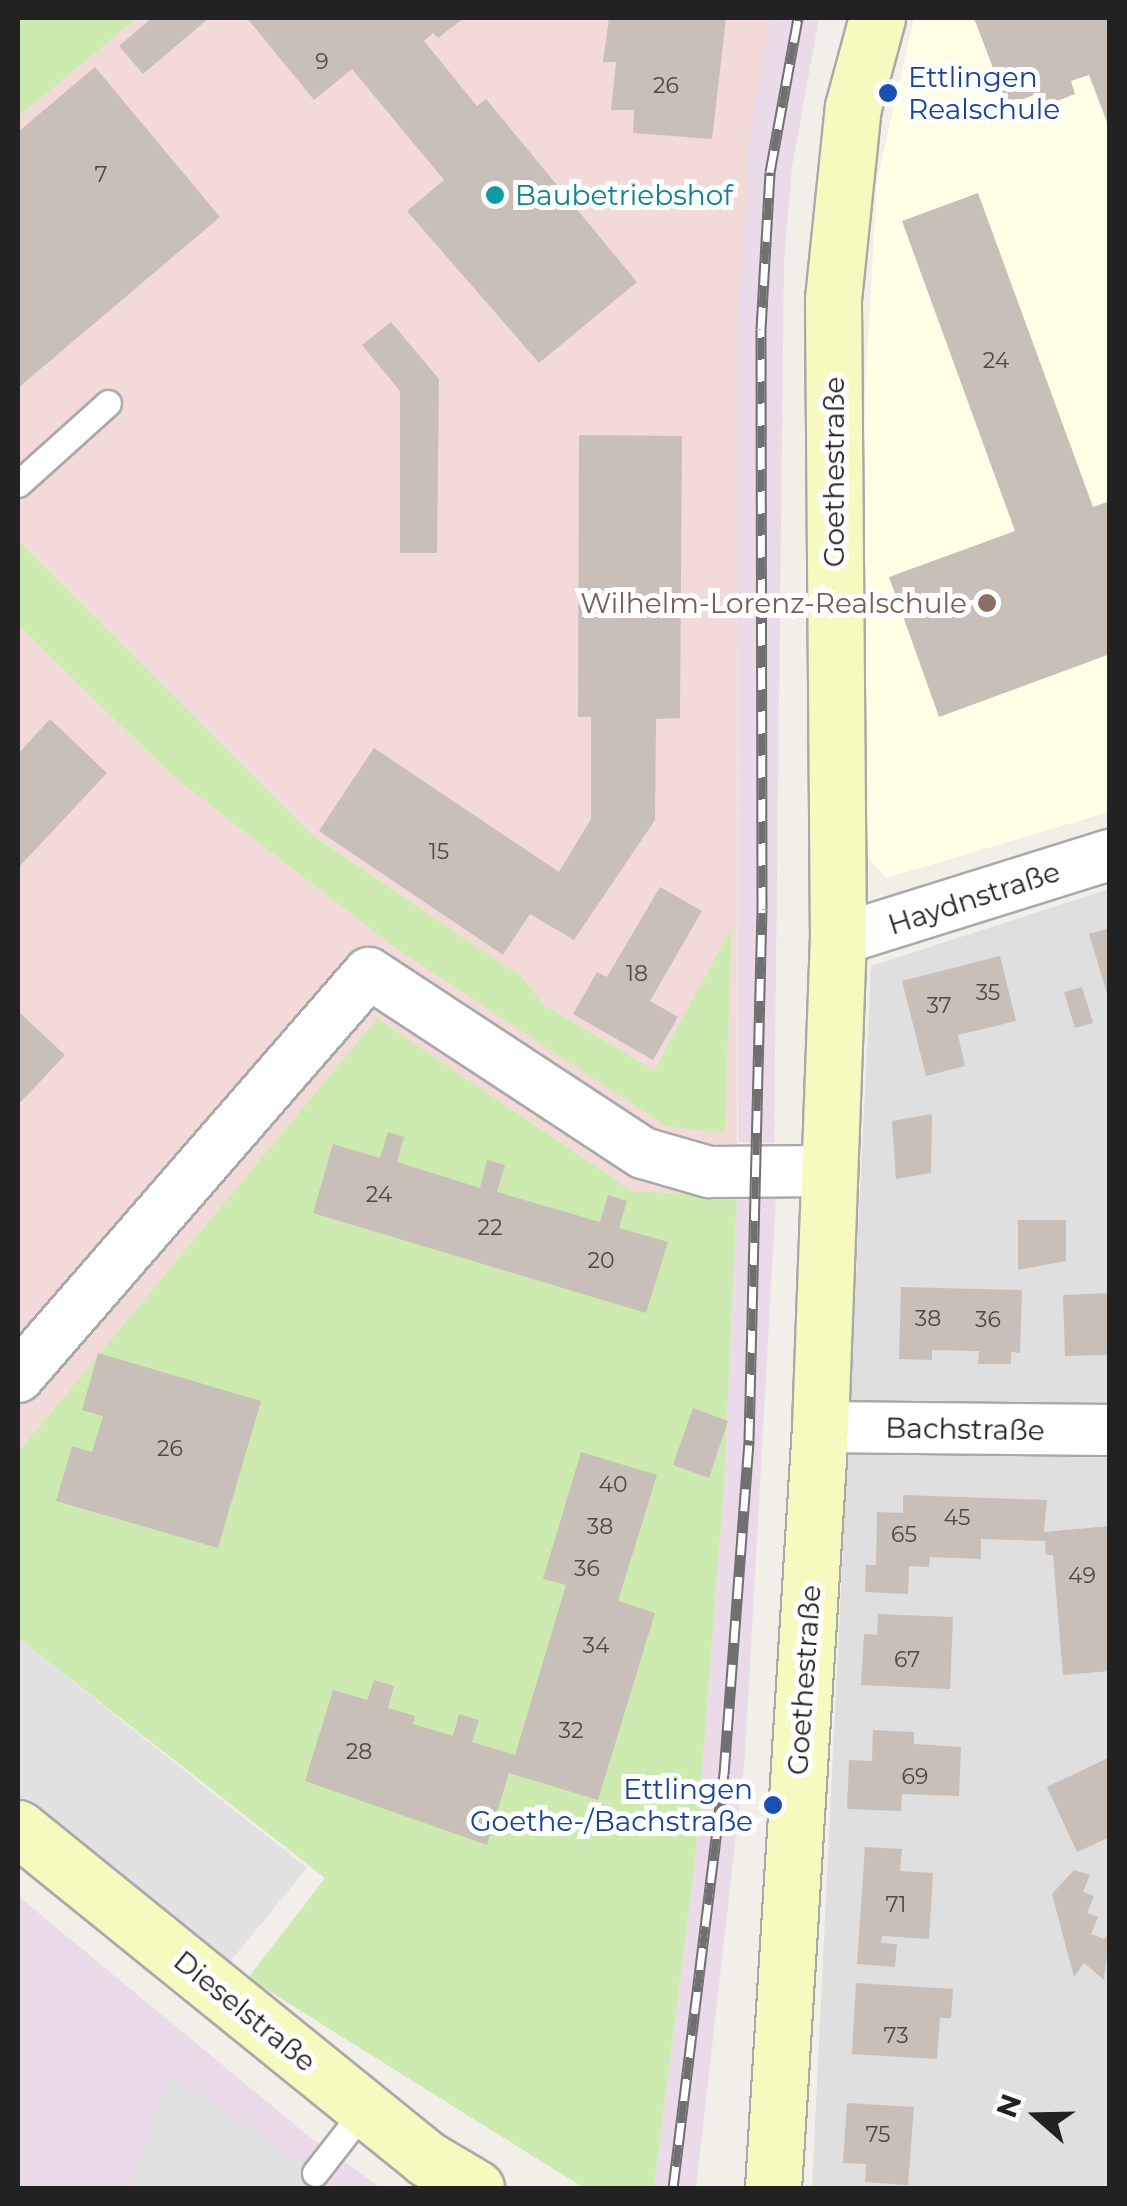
<!DOCTYPE html>
<meta charset="utf-8">
<style>
body{margin:0}
#map{position:relative;width:1127px;height:2206px;overflow:hidden;background:#f2efe9;font-family:Montserrat,sans-serif}
div>[style]{position:absolute}
.residential>*{inset:0;background:#e0dfdf}
.commercial>*{inset:0;background:#f2dad9}
.industrial>*{inset:0;background:#ebdbe8}
.education>*{inset:0;background:#ffffe5}
.grass>*{inset:0;background:#cdebb0}
.parking>*{inset:0;background:#e2e2e2}
.building>*{inset:0;background:#c7bfb8}
.roads{filter:drop-shadow(2px 0 #a9a9a9) drop-shadow(-2px 0 #a9a9a9) drop-shadow(0 2px #a9a9a9) drop-shadow(0 -2px #a9a9a9)}
.lane>*{height:25px;margin:-12.5px;padding:0 12.5px;transform-origin:12.5px;border-radius:12.5px;background:#fff}
.street>*{height:50px;margin:-25px;padding:0 25px;transform-origin:25px;border-radius:25px;background:#fff}
.secondary>*{height:55px;margin:-27.5px;padding:0 27.5px;transform-origin:27.5px;border-radius:27.5px;background:#f7fabf}
.rail>*{height:11px;margin-top:-5.5px;transform-origin:0;background:repeating-linear-gradient(90deg,#fff 0 22px,#707070 0 44px);box-sizing:border-box;border-block:2px solid #707070}
.dots>*{width:28px;height:28px;translate:-50% -50%;box-sizing:border-box;border:5px solid #fff;border-radius:50%}
span{translate:-50% -50%;white-space:nowrap;text-align:center;line-height:1.15;-webkit-text-stroke:10px #fff;paint-order:stroke}
.number-label{font-size:22px;color:#4b4948}
.number-label span{-webkit-text-stroke-width:0}
.transit-label{font-size:28px;color:#164399}
.left{translate:0 -50%;text-align:left}
.right{translate:-100% -50%;text-align:right}
.culture-label{font-size:28px;color:#0d838f}
.street-label{font-size:28px;color:#222}
.education-label{font-size:28px;color:#785e54}
.frame{position:absolute;inset:0;border:20px solid #222;pointer-events:none}
.north{position:absolute;left:987px;top:2066px;width:100px;height:100px;-webkit-text-stroke:8px #fff;paint-order:stroke;rotate:290deg;font-size:28px;font-weight:700;line-height:40px;text-align:center;color:#222}
.north::after{content:'';display:block;margin:auto;width:35px;height:45px;background:#222;clip-path:polygon(50% 0,100% 100%,50% 72%,0 100%)}
</style>
<div id="map">
<div class="residential">
<div style="clip-path:polygon(1109px 889px,1109px 2188px,812px 2188px,871px 966px)"></div>
</div>
<div class="commercial">
<div style="clip-path:polygon(137px 18px,771px 18px,749px 144px,737px 339px,737px 1196px,632px 1191px,377px 1018px,18px 1452px,18px 625px,175px 778px,394px 947px,667px 1127px,725px 1132px,732px 930px,654px 1070px,544px 1005px,522px 977px,312px 835px,18px 540px,18px 117px)"></div>
</div>
<div class="industrial">
<div style="clip-path:polygon(771px 18px,819px 18px,792px 167px,784px 260px,774px 1143px,738px 1142px,737px 339px,749px 144px)"></div>
<div style="clip-path:polygon(737px 1196px,776px 1197px,745px 1756px,696px 2188px,654px 2188px,695px 1862px,724px 1488px)"></div>
<div style="clip-path:polygon(18px 1896px,306px 2134px,381px 2188px,18px 2188px)"></div>
</div>
<div class="education">
<div style="clip-path:polygon(914px 18px,1109px 18px,1109px 812px,886px 878px,863px 852px,865px 394px,877px 181px)"></div>
</div>
<div class="grass">
<div style="clip-path:polygon(18px 18px,137px 18px,18px 117px)"></div>
<div style="clip-path:polygon(18px 540px,312px 835px,522px 977px,544px 1005px,654px 1070px,732px 927px,725px 1133px,667px 1127px,394px 947px,175px 778px,18px 625px)"></div>
<div style="clip-path:polygon(377px 1018px,632px 1191px,737px 1196px,724px 1488px,695px 1862px,654px 2188px,584px 2188px,248px 1978px,325px 1878px,18px 1638px,18px 1452px)"></div>
</div>
<div class="parking">
<div style="clip-path:polygon(18px 1638px,307px 1868px,228px 1964px,18px 1798px)"></div>
<div style="clip-path:polygon(171px 2076px,338px 2188px,130px 2188px)"></div>
</div>
<div class="building">
<div style="clip-path:polygon(152px 18px,209px 18px,143px 74px,119px 46px)"></div>
<div style="clip-path:polygon(247px 18px,464px 18px,438px 38px,433px 33px,424px 41px,477px 106px,486px 99px,637px 282px,539px 363px,407px 211px,444px 180px,352px 69px,314px 100px)"></div>
<div style="clip-path:polygon(609px 18px,726px 18px,712px 139px,633px 133px,634px 110px,611px 110px,616px 62px,603px 62px)"></div>
<div style="clip-path:polygon(974px 18px,1110px 18px,1110px 130px,1089px 75px,1071px 81px,1075px 94px,1044px 106px,1039px 93px,1007px 105px)"></div>
<div style="clip-path:polygon(95px 67px,220px 217px,18px 388px,18px 132px)"></div>
<div style="clip-path:polygon(978px 193px,1093px 507px,1110px 501px,1110px 654px,939px 717px,889px 577px,1015px 531px,902px 221px)"></div>
<div style="clip-path:polygon(391px 322px,439px 379px,437px 553px,400px 553px,400px 391px,362px 345px)"></div>
<div style="clip-path:polygon(579px 435px,682px 436px,680px 718px,656px 719px,655px 820px,574px 940px,530px 914px,503px 955px,319px 831px,374px 748px,559px 872px,591px 819px,591px 717px,578px 717px)"></div>
<div style="clip-path:polygon(50px 719px,107px 773px,18px 868px,18px 754px)"></div>
<div style="clip-path:polygon(660px 887px,702px 911px,650px 1001px,678px 1017px,653px 1060px,573px 1014px,597px 972px,607px 977px)"></div>
<div style="clip-path:polygon(1110px 928px,1110px 1000px,1109px 1000px,1089px 934px)"></div>
<div style="clip-path:polygon(1000px 956px,1016px 1021px,958px 1035px,965px 1066px,926px 1076px,902px 981px)"></div>
<div style="clip-path:polygon(1082px 987px,1093px 1023px,1075px 1028px,1064px 992px)"></div>
<div style="clip-path:polygon(18px 1011px,65px 1055px,18px 1105px)"></div>
<div style="clip-path:polygon(932px 1114px,931px 1173px,896px 1179px,892px 1121px)"></div>
<div style="clip-path:polygon(388px 1132px,404px 1137px,397px 1162px,480px 1188px,487px 1160px,505px 1165px,497px 1192px,600px 1222px,608px 1195px,627px 1201px,619px 1228px,668px 1242px,646px 1313px,313px 1213px,333px 1144px,380px 1158px)"></div>
<div style="clip-path:polygon(1018px 1220px,1066px 1220px,1066px 1261px,1018px 1270px)"></div>
<div style="clip-path:polygon(901px 1287px,1022px 1290px,1020px 1353px,1011px 1352px,1011px 1364px,978px 1364px,979px 1351px,932px 1350px,932px 1360px,899px 1359px)"></div>
<div style="clip-path:polygon(1110px 1293px,1110px 1355px,1065px 1356px,1063px 1295px)"></div>
<div style="clip-path:polygon(98px 1353px,261px 1401px,218px 1548px,56px 1501px,72px 1446px,92px 1452px,103px 1416px,82px 1410px)"></div>
<div style="clip-path:polygon(693px 1408px,728px 1421px,709px 1478px,673px 1465px)"></div>
<div style="clip-path:polygon(581px 1452px,657px 1475px,618px 1601px,655px 1613px,598px 1800px,509px 1773px,487px 1845px,305px 1781px,333px 1690px,367px 1700px,374px 1680px,394px 1686px,388px 1708px,415px 1716px,413px 1724px,453px 1736px,459px 1714px,479px 1720px,472px 1742px,515px 1755px,566px 1585px,543px 1579px)"></div>
<div style="clip-path:polygon(903px 1495px,1047px 1500px,1044px 1532px,1110px 1526px,1110px 1671px,1063px 1675px,1053px 1555px,1046px 1555px,1045px 1541px,981px 1539px,981px 1559px,930px 1557px,929px 1567px,909px 1566px,908px 1594px,865px 1592px,866px 1565px,876px 1565px,877px 1512px,903px 1513px)"></div>
<div style="clip-path:polygon(878px 1614px,953px 1617px,950px 1689px,861px 1685px,864px 1634px,877px 1635px)"></div>
<div style="clip-path:polygon(873px 1730px,914px 1732px,914px 1744px,961px 1747px,959px 1796px,902px 1794px,901px 1811px,847px 1809px,849px 1760px,872px 1761px)"></div>
<div style="clip-path:polygon(1110px 1757px,1110px 1837px,1077px 1852px,1047px 1787px)"></div>
<div style="clip-path:polygon(865px 1847px,902px 1849px,900px 1871px,933px 1873px,929px 1939px,882px 1936px,881px 1943px,897px 1944px,895px 1967px,857px 1964px)"></div>
<div style="clip-path:polygon(1074px 1870px,1090px 1875px,1083px 1892px,1094px 1896px,1087px 1913px,1098px 1917px,1091px 1934px,1104px 1939px,1110px 1932px,1104px 1980px,1084px 1963px,1074px 1977px,1052px 1894px)"></div>
<div style="clip-path:polygon(856px 1983px,953px 1989px,951px 2018px,940px 2018px,937px 2059px,852px 2054px)"></div>
<div style="clip-path:polygon(847px 2103px,914px 2107px,908px 2185px,865px 2182px,866px 2164px,843px 2163px)"></div>
</div>
<div class="roads">
<div class="lane">
<div style="left:18px;top:484px;width:121px;rotate:-42deg"></div>
<div style="left:315px;top:2173px;width:81px;rotate:-52deg"></div>
</div>
<div class="street">
<div style="left:838px;top:940px;width:285px;rotate:-17.4deg"></div>
<div style="left:18px;top:1377px;width:535px;rotate:-49.02deg"></div>
<div style="left:369px;top:973px;width:328px;rotate:33.3deg"></div>
<div style="left:643px;top:1153px;width:69px;rotate:16.1deg"></div>
<div style="left:709px;top:1172px;width:120px;rotate:-0.5deg"></div>
<div style="left:820px;top:1427px;width:290px;rotate:0.6deg"></div>
</div>
<div class="secondary">
<div style="left:18px;top:1828px;width:526px;rotate:38.98deg"></div>
<div style="left:427px;top:2159px;width:57px;rotate:30.6deg"></div>
<div style="left:773px;top:2188px;width:762px;rotate:-86.47deg"></div>
<div style="left:820px;top:1427px;width:487px;rotate:-87.9deg"></div>
<div style="left:838px;top:940px;width:641px;rotate:-90.45deg"></div>
<div style="left:833px;top:299px;width:193px;rotate:-84.1deg"></div>
<div style="left:853px;top:107px;width:92px;rotate:-74.9deg"></div>
</div>
</div>
<div class="rail">
<div style="left:673px;top:2188px;width:417px;rotate:-83deg"></div>
<div style="left:724px;top:1774px;width:335px;rotate:-85.7deg"></div>
<div style="left:749px;top:1440px;width:531px;rotate:-88.6deg"></div>
<div style="left:762px;top:909px;width:580px;rotate:-90.1deg"></div>
<div style="left:761px;top:329px;width:157px;rotate:-86.7deg"></div>
<div style="left:770px;top:172px;width:157px;rotate:-79.7deg"></div>
</div>
<div class="dots">
<div style="left:888px;top:93px;background:#1a4fb4"></div>
<div style="left:495px;top:195px;background:#0f9aa8"></div>
<div style="left:987px;top:603px;background:#8d6e63"></div>
<div style="left:773px;top:1805px;background:#1a4fb4"></div>
</div>
<div class="number-label">
<span style="left:322px;top:62px">9</span>
<span style="left:666px;top:86px">26</span>
<span style="left:101px;top:175px">7</span>
<span style="left:996px;top:361px">24</span>
<span style="left:439px;top:852px">15</span>
<span style="left:637px;top:974px">18</span>
<span style="left:988px;top:993px">35</span>
<span style="left:939px;top:1006px">37</span>
<span style="left:379px;top:1195px">24</span>
<span style="left:490px;top:1228px">22</span>
<span style="left:601px;top:1261px">20</span>
<span style="left:928px;top:1319px">38</span>
<span style="left:988px;top:1320px">36</span>
<span style="left:170px;top:1449px">26</span>
<span style="left:613px;top:1485px">40</span>
<span style="left:957px;top:1518px">45</span>
<span style="left:600px;top:1527px">38</span>
<span style="left:904px;top:1535px">65</span>
<span style="left:587px;top:1569px">36</span>
<span style="left:1082px;top:1576px">49</span>
<span style="left:596px;top:1646px">34</span>
<span style="left:907px;top:1660px">67</span>
<span style="left:571px;top:1731px">32</span>
<span style="left:359px;top:1752px">28</span>
<span style="left:915px;top:1777px">69</span>
<span style="left:896px;top:1905px">71</span>
<span style="left:896px;top:2036px">73</span>
<span style="left:878px;top:2135px">75</span>
</div>
<div class="transit-label">
<span class="left" style="left:908px;top:93px">Ettlingen<br>Realschule</span>
<span class="right" style="left:753px;top:1805px">Ettlingen<br>Goethe-/Bachstraße</span>
</div>
<div class="culture-label">
<span class="left" style="left:515px;top:195px">Baubetriebshof</span>
</div>
<div class="street-label">
<span style="left:834px;top:472px;rotate:-90deg">Goethestraße</span>
<span style="left:974px;top:898px;rotate:-18deg">Haydnstraße</span>
<span style="left:965px;top:1429px;rotate:1deg">Bachstraße</span>
<span style="left:804px;top:1680px;rotate:-86deg">Goethestraße</span>
<span style="left:245px;top:2011px;rotate:39deg">Dieselstraße</span>
</div>
<div class="education-label">
<span class="right" style="left:967px;top:603px">Wilhelm-Lorenz-Realschule</span>
</div>
<div class="frame"></div>
<div class="north">N</div>
</div>
